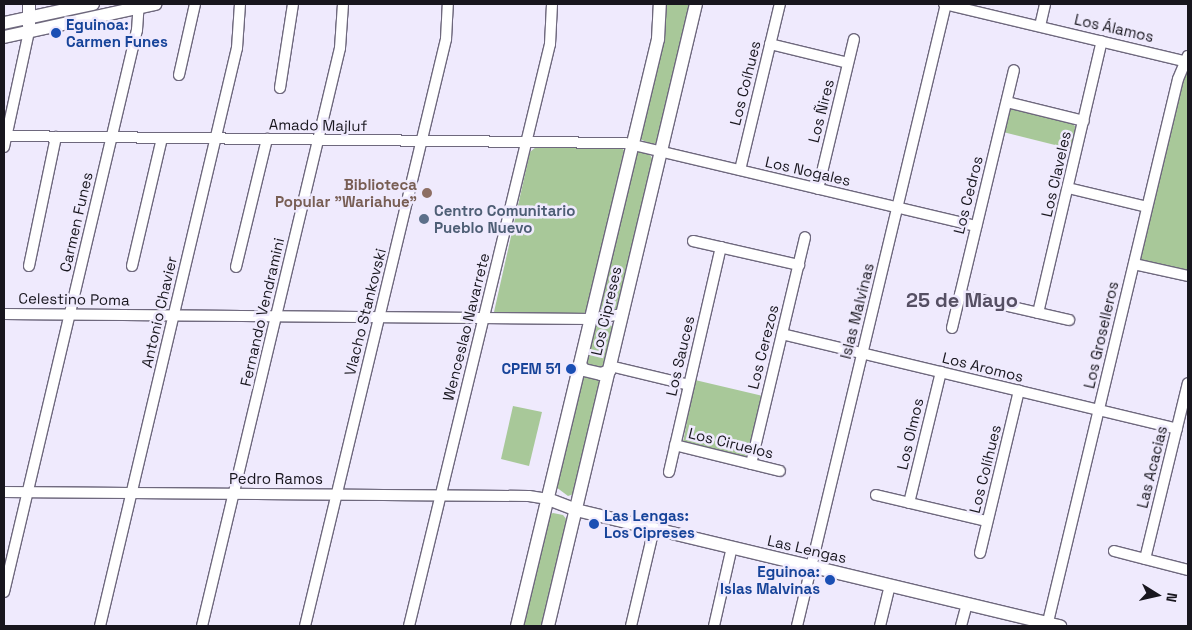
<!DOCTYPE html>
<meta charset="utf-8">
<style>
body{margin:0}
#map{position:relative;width:1192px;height:630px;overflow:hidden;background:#efeafd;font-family:"Space Grotesk",sans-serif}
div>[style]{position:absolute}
.green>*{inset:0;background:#a8c899}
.roads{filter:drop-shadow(1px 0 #6e687d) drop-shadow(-1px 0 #6e687d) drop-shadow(0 1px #6e687d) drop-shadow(0 -1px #6e687d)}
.minor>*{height:10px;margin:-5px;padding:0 5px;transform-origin:5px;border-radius:5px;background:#fff}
.major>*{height:12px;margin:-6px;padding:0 6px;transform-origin:6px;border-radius:6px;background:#fff}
.dots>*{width:14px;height:14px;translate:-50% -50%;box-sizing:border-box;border:2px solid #efeafd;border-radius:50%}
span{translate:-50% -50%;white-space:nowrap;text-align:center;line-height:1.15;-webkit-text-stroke:5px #efeafd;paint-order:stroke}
.transit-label{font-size:15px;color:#164399;font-weight:700}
.left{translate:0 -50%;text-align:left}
.right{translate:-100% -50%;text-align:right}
.street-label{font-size:15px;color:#18161e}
.education-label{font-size:15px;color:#785e54;font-weight:700}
.service-label{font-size:15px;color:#4e5e75;font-weight:700}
.district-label{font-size:20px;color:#554f63;font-weight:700}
.frame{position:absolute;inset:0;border:5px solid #18161e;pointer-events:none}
.north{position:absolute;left:1132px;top:570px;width:50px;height:50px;-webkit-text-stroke:4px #efeafd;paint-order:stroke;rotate:100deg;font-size:14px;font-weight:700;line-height:20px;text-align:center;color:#18161e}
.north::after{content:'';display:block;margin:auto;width:18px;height:22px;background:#18161e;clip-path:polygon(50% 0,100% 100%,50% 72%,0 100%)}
</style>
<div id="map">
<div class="green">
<div style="clip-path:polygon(664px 4px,692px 4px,658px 141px,653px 145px,640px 139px)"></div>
<div style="clip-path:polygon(1188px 68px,1188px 272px,1142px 261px,1140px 257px,1181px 79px)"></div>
<div style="clip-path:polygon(1014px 108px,1072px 122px,1076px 128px,1071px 149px,1003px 132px,1009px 109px)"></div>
<div style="clip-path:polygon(536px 147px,620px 147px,624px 150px,587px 310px,583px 315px,494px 312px,530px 152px)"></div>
<div style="clip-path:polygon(641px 150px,649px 153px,653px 160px,618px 310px,605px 313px,599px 307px,635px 153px)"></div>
<div style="clip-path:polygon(606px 321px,613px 327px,605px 368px,587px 367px,585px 362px,595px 322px)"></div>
<div style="clip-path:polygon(582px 373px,601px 378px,574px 494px,568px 496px,556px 487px)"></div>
<div style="clip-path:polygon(695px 380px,763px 396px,746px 457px,683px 442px)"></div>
<div style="clip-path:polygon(513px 406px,542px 412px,529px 466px,501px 459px)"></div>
<div style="clip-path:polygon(553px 513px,563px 515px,567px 520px,543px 626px,522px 626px,549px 515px)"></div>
</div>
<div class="roads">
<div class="minor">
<div style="left:944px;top:4px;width:251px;rotate:13.4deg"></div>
<div style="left:1040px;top:26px;width:23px;rotate:-77deg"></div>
<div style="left:770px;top:44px;width:80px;rotate:13.7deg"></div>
<div style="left:179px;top:75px;width:73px;rotate:-77.3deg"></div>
<div style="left:280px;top:88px;width:85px;rotate:-81.2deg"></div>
<div style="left:1007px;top:102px;width:79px;rotate:13.9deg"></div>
<div style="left:4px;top:136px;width:621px;rotate:0.65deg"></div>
<div style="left:625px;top:143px;width:361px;rotate:13.3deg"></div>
<div style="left:4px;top:147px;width:119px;rotate:-77.8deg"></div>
<div style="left:740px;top:170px;width:171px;rotate:-76.5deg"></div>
<div style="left:1068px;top:188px;width:81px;rotate:13.5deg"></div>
<div style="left:818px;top:189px;width:154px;rotate:-76.5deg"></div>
<div style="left:693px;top:241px;width:109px;rotate:12.8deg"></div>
<div style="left:1134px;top:264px;width:55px;rotate:12.5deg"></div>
<div style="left:29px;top:266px;width:132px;rotate:-78.2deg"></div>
<div style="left:132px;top:266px;width:131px;rotate:-76.8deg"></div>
<div style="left:236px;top:267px;width:132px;rotate:-76.4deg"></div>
<div style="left:960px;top:295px;width:112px;rotate:12.9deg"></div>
<div style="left:1038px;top:313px;width:279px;rotate:-76.8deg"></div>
<div style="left:4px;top:314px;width:587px;rotate:0.49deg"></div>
<div style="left:591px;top:319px;width:31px;rotate:-9deg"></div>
<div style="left:952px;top:328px;width:265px;rotate:-76.5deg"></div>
<div style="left:782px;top:334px;width:406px;rotate:13.5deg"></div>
<div style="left:610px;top:366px;width:81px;rotate:13.5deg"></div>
<div style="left:675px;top:445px;width:108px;rotate:13.9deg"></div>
<div style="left:751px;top:464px;width:233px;rotate:-76.6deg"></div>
<div style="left:669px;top:472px;width:231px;rotate:-77deg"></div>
<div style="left:4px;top:492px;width:525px;rotate:0.44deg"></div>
<div style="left:529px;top:496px;width:19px;rotate:9deg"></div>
<div style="left:876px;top:495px;width:114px;rotate:13.2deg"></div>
<div style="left:909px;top:503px;width:135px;rotate:-76.3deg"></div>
<div style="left:1114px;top:551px;width:76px;rotate:14.4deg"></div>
<div style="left:980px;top:553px;width:167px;rotate:-76.5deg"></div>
<div style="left:1145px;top:559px;width:181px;rotate:-76.3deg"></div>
<div style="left:4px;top:592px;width:578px;rotate:-76.69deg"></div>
<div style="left:137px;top:30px;width:26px;rotate:-86deg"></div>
<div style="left:100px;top:626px;width:594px;rotate:-76.67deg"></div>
<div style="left:237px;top:48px;width:44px;rotate:-86.1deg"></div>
<div style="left:202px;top:626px;width:594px;rotate:-76.57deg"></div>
<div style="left:340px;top:48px;width:44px;rotate:-86.1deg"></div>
<div style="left:305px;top:626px;width:604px;rotate:-76.49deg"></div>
<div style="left:446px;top:39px;width:35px;rotate:-87deg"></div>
<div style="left:409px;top:626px;width:599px;rotate:-76.38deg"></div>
<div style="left:550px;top:44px;width:40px;rotate:-87.1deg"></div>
<div style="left:631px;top:626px;width:100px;rotate:-76.7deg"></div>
<div style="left:714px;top:626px;width:81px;rotate:-77.2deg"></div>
<div style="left:797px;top:626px;width:640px;rotate:-76.53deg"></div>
<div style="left:880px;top:626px;width:42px;rotate:-76.3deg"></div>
<div style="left:961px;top:626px;width:23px;rotate:-75deg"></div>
<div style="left:1047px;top:626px;width:562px;rotate:-76.53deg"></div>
<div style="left:1178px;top:79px;width:25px;rotate:-67deg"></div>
</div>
<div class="major">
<div style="left:4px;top:23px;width:91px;rotate:-12.1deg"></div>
<div style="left:29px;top:26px;width:22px;rotate:-90deg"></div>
<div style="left:4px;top:37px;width:155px;rotate:-12.3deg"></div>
<div style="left:580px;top:365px;width:6px;rotate:51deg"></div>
<div style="left:584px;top:370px;width:17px;rotate:13deg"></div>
<div style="left:601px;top:374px;width:9px;rotate:-21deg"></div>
<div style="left:548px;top:499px;width:30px;rotate:21deg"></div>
<div style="left:576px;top:510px;width:498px;rotate:13.5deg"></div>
<div style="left:517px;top:626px;width:604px;rotate:-76.49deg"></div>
<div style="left:658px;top:39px;width:35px;rotate:-87deg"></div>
<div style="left:548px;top:626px;width:639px;rotate:-76.62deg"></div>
</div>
</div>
<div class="dots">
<div style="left:56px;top:33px;background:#1a4fb4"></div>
<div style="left:427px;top:193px;background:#8d6e63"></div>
<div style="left:424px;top:219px;background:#5c6f8a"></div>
<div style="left:571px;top:369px;background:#1a4fb4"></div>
<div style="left:594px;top:524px;background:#1a4fb4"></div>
<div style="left:830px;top:580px;background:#1a4fb4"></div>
</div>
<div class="transit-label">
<span class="left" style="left:66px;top:33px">Eguinoa:<br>Carmen Funes</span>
<span class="right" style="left:561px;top:369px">CPEM 51</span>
<span class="left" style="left:604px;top:524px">Las Lengas:<br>Los Cipreses</span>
<span class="right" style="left:820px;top:580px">Eguinoa:<br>Islas Malvinas</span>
</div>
<div class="street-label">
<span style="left:1114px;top:28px;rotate:13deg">Los Álamos</span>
<span style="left:745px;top:83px;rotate:-76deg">Los Coíhues</span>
<span style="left:821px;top:111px;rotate:-76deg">Los Ñires</span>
<span style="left:318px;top:125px;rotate:1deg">Amado Majluf</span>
<span style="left:808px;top:171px;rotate:13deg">Los Nogales</span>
<span style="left:1056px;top:174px;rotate:-77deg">Los Claveles</span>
<span style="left:968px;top:195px;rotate:-76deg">Los Cedros</span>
<span style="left:76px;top:222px;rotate:-77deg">Carmen Funes</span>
<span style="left:74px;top:299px;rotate:1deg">Celestino Poma</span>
<span style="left:606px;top:311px;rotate:-77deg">Los Cipreses</span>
<span style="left:857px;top:311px;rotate:-76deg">Islas Malvinas</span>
<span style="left:159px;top:312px;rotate:-77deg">Antonio Chavier</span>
<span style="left:262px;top:312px;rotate:-77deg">Fernando Vendramini</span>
<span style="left:365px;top:312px;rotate:-76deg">Vlacho Stankovski</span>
<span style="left:466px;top:327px;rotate:-76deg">Wenceslao Navarrete</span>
<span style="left:1101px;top:335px;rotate:-77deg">Los Groselleros</span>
<span style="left:763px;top:347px;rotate:-76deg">Los Cerezos</span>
<span style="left:680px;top:356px;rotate:-77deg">Los Sauces</span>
<span style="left:983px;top:367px;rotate:14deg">Los Aromos</span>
<span style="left:910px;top:434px;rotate:-77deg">Los Olmos</span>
<span style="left:731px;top:443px;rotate:14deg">Los Ciruelos</span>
<span style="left:1152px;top:467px;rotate:-76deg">Las Acacias</span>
<span style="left:985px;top:469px;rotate:-76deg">Los Colíhues</span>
<span style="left:276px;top:479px">Pedro Ramos</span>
<span style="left:807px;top:549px;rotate:13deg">Las Lengas</span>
</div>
<div class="education-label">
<span class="right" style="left:417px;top:193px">Biblioteca<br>Popular "Wariahue"</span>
</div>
<div class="service-label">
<span class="left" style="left:434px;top:219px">Centro Comunitario<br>Pueblo Nuevo</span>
</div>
<div class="district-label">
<span style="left:962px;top:300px">25 de Mayo</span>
</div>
<div class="frame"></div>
<div class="north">N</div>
</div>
